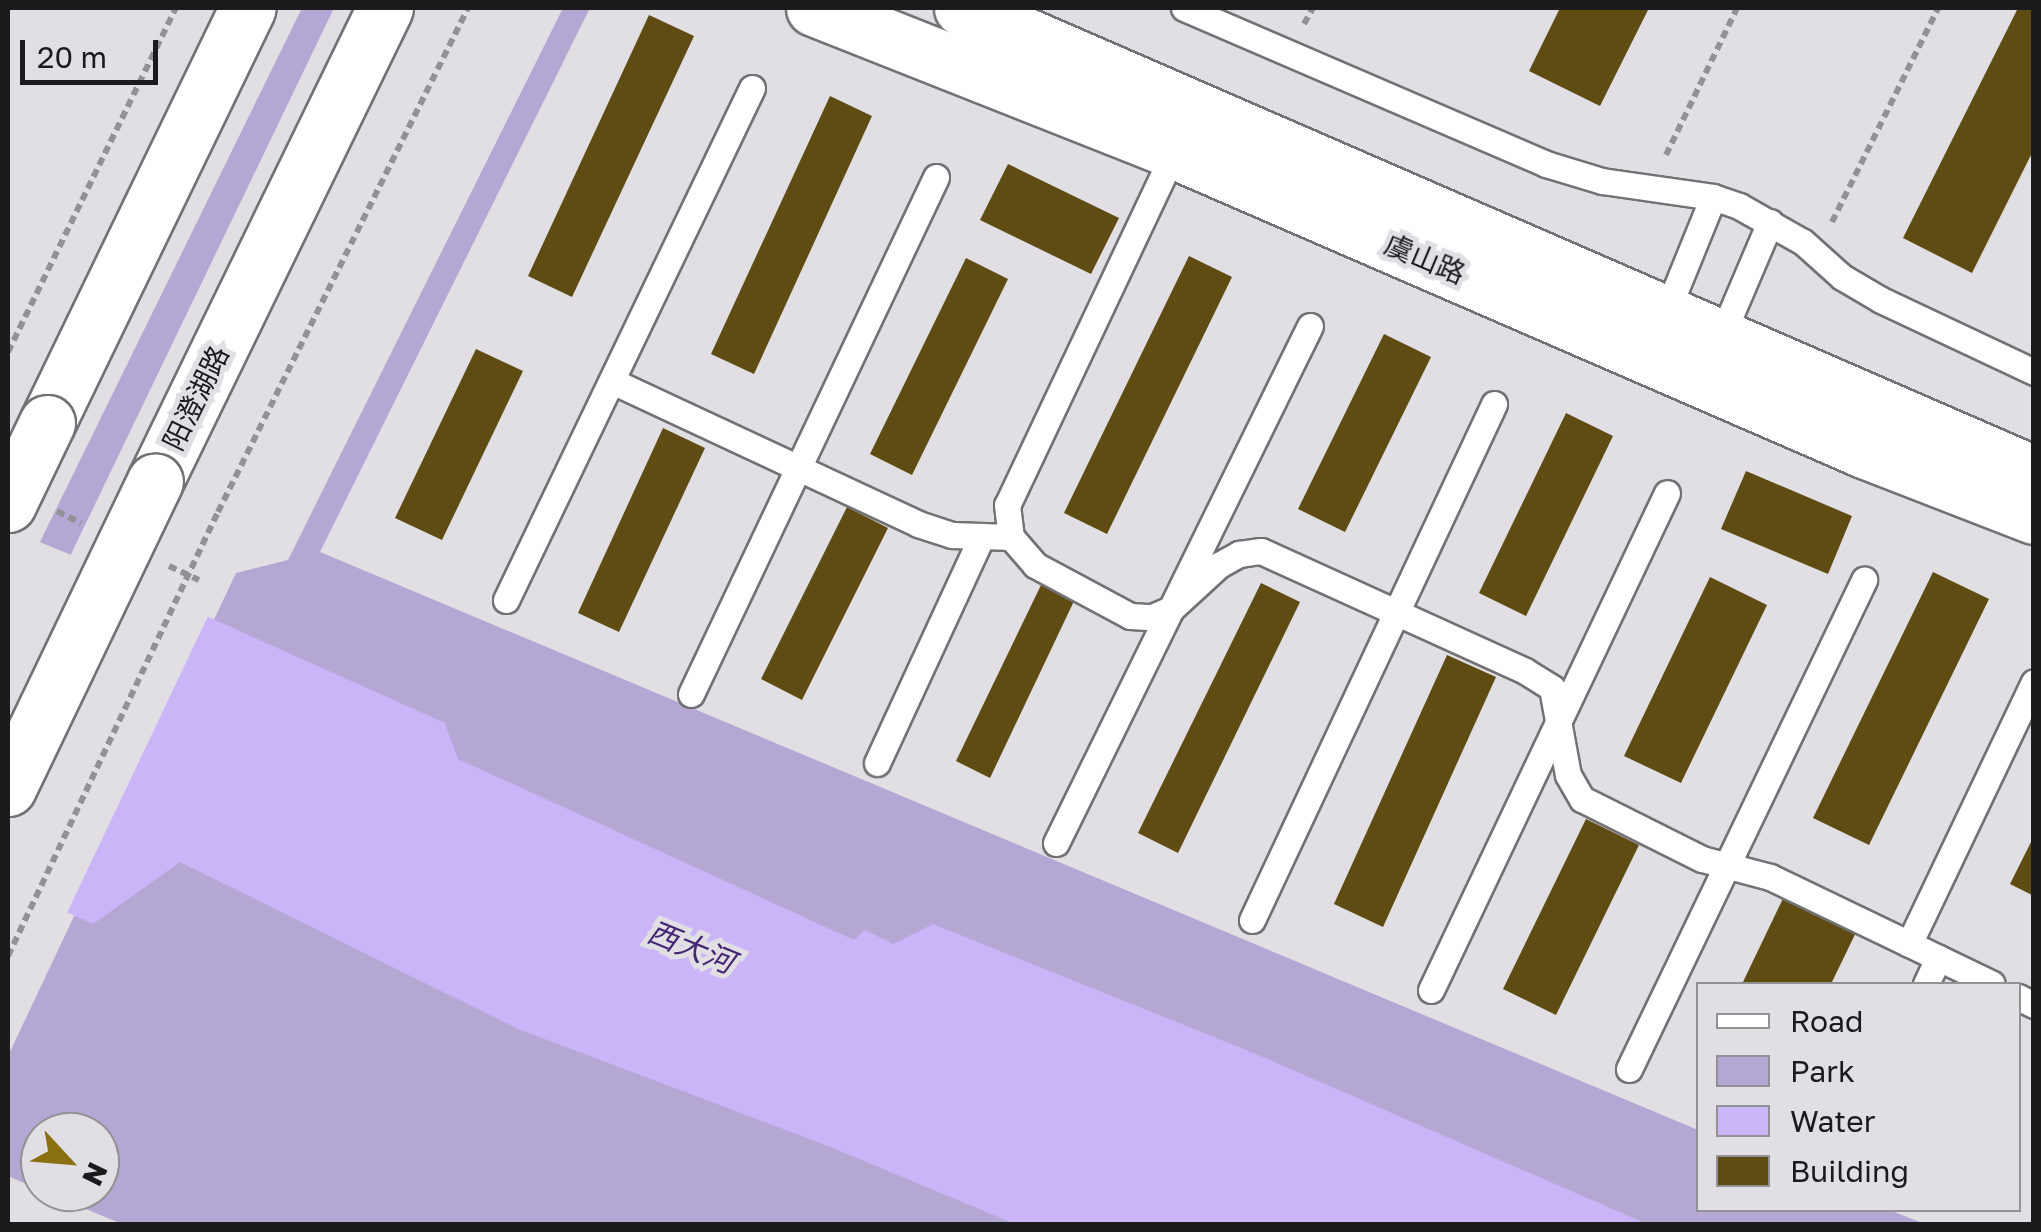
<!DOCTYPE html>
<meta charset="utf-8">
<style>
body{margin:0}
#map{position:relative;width:2041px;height:1232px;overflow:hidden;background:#e1dfe4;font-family:"Golos Text","Noto Sans SC",sans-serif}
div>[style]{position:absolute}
.green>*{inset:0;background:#b4a7d4}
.water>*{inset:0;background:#cab5f9}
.pier>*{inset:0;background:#e1dfe4}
.building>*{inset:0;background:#5e4c12}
.path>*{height:6px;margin-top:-3px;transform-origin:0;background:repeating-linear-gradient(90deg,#929195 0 8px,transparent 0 13px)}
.roads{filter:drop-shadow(2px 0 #727175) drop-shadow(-2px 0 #727175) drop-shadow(0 2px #727175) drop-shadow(0 -2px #727175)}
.service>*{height:25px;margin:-12.5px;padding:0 12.5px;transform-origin:12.5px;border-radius:12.5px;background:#fff}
.tertiary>*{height:55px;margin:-27.5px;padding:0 27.5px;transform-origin:27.5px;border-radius:27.5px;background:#fff}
.secondary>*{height:55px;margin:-27.5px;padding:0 27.5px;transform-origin:27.5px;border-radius:27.5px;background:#fff}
.path-bridge>*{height:6px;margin-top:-3px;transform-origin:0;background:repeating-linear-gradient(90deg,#929195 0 8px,transparent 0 13px)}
.bridges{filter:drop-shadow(2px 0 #727175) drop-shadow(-2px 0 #727175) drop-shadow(0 2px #727175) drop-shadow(0 -2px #727175)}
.secondary-bridge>*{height:55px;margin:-27.5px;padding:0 27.5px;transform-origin:27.5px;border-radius:27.5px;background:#fff}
span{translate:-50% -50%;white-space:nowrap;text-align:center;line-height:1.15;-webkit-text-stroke:10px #e1dfe4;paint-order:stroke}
.street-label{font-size:28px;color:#1b1b1d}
.water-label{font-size:30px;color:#462774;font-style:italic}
.frame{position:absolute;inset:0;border:10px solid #1b1b1d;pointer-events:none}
.legend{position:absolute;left:1696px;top:982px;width:325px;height:230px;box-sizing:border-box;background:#e1dfe4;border:2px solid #929194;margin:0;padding:12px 18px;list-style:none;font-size:30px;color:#1b1b1d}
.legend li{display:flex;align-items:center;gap:20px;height:50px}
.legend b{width:50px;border:2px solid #929194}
.north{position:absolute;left:20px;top:1112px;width:100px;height:100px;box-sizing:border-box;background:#e1dfe4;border:2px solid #929194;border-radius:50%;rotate:116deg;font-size:28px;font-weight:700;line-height:40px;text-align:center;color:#1b1b1d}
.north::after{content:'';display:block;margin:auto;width:35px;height:45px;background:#8b7012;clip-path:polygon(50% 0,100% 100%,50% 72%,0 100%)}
.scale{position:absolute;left:20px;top:40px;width:138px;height:45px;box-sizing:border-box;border:5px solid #1b1b1d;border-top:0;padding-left:12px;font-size:30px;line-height:35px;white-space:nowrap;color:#1b1b1d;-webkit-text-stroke:8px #e1dfe4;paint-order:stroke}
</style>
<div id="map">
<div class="green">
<div style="clip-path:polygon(302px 8px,334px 8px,8px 685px,8px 607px)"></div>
<div style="clip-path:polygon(563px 8px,590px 8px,320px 552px,1698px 1130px,1698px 1210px,1889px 1210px,1925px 1224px,122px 1224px,45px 1192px,100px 1192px,100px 1132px,40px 1132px,40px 1190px,8px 1176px,8px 1056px,236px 573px,288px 560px)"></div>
</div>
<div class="water">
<div style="clip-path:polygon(186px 607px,445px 723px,458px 759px,854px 940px,865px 930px,893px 944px,933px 924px,1256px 1054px,1647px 1224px,1015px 1224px,828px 1146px,518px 1029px,180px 862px,93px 924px,8px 886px)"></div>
</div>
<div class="pier">
<div style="clip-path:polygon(8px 529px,210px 612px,65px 917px,8px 892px)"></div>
</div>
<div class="building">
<div style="clip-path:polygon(1560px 8px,1649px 8px,1600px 106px,1529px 71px)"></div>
<div style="clip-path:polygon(2018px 8px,2034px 8px,2034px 149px,1972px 273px,1903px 238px)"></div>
<div style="clip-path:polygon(649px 15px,694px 36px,572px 297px,528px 276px)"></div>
<div style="clip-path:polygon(830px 96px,872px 116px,754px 374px,711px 354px)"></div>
<div style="clip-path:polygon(1008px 164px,1119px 218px,1091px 274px,980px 220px)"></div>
<div style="clip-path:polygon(1189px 256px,1232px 277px,1107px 534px,1064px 513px)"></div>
<div style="clip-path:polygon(966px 258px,1008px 279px,912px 475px,870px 454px)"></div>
<div style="clip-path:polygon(1384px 334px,1431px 357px,1345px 532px,1298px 509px)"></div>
<div style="clip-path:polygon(476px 349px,523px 371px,442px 540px,395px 518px)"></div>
<div style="clip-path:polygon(1566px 413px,1613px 436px,1526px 616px,1479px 593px)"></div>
<div style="clip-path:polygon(663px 428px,705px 448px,619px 632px,578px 613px)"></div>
<div style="clip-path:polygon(1746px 471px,1852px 516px,1828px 574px,1721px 529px)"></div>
<div style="clip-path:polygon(847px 507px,888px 528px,802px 700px,761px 679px)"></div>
<div style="clip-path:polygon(1933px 572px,1989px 599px,1869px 845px,1813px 818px)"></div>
<div style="clip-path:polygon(1710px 577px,1767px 605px,1681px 783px,1624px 756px)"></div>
<div style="clip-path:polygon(1042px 583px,1075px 599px,990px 778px,956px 761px)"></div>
<div style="clip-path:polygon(1261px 583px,1300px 602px,1178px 853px,1138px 833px)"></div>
<div style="clip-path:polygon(1447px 655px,1496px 677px,1383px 927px,1334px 904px)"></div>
<div style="clip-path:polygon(1586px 819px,1639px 845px,1556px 1015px,1503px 989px)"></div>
<div style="clip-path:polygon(2034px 836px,2034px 896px,2010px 884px)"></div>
<div style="clip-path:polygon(1789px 886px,1862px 920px,1831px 984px,1742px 984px)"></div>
</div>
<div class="path">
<div style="left:1304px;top:24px;width:18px;rotate:-61deg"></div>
<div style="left:1666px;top:155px;width:163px;rotate:-64.2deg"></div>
<div style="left:1832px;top:222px;width:239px;rotate:-63.6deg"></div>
<div style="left:8px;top:352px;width:383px;rotate:-64deg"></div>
<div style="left:57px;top:511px;width:27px;rotate:27deg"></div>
<div style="left:218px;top:512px;width:563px;rotate:-63.62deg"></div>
<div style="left:169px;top:566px;width:33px;rotate:25deg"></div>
</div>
<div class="roads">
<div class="service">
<div style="left:1184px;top:8px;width:394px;rotate:23.3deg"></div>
<div style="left:1546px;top:164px;width:59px;rotate:16.9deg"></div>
<div style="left:1602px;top:181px;width:112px;rotate:8.2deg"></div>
<div style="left:1713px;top:197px;width:28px;rotate:19deg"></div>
<div style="left:1739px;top:206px;width:73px;rotate:29.4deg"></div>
<div style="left:1803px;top:242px;width:52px;rotate:41.9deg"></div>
<div style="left:1842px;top:277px;width:45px;rotate:30.5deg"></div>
<div style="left:1881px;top:300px;width:169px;rotate:25.2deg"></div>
<div style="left:1176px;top:148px;width:395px;rotate:115.3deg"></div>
<div style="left:1007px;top:505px;width:32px;rotate:83deg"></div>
<div style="left:1011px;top:537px;width:37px;rotate:49deg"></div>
<div style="left:1035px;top:565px;width:108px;rotate:28.2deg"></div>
<div style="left:1130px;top:616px;width:22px;rotate:3deg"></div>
<div style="left:1152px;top:617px;width:21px;rotate:-23deg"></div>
<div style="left:1171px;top:609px;width:65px;rotate:-42.5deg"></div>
<div style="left:1219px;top:565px;width:23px;rotate:-29deg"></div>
<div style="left:1239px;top:554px;width:22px;rotate:-8deg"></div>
<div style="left:1261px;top:551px;width:290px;rotate:24.4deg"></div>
<div style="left:1525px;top:671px;width:32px;rotate:32deg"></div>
<div style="left:1552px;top:688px;width:88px;rotate:79.6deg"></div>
<div style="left:1568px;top:775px;width:28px;rotate:60deg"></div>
<div style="left:1582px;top:799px;width:134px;rotate:26.6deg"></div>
<div style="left:1702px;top:859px;width:70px;rotate:14.8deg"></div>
<div style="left:1770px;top:877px;width:246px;rotate:25.7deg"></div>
<div style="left:1666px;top:313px;width:125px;rotate:-67.9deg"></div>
<div style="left:1721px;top:337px;width:125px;rotate:-66.9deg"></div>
<div style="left:612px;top:381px;width:338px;rotate:25deg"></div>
<div style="left:918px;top:524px;width:36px;rotate:18deg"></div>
<div style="left:952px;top:535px;width:59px;rotate:1.9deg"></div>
<div style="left:506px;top:600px;width:568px;rotate:-64.34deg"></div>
<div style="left:691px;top:694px;width:572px;rotate:-64.64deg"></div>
<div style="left:877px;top:763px;width:250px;rotate:-65.2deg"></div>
<div style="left:1056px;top:843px;width:576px;rotate:-63.84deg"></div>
<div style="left:1252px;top:920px;width:570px;rotate:-64.87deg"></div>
<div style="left:1909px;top:944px;width:290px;rotate:-64.5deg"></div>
<div style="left:1926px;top:984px;width:29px;rotate:-65deg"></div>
<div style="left:1431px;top:990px;width:550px;rotate:-64.6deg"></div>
<div style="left:2018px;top:997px;width:18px;rotate:27deg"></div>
<div style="left:1629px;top:1069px;width:543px;rotate:-64.33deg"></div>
</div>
<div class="tertiary">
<div style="left:814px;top:8px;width:388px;rotate:21.6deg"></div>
<div style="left:1175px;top:151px;width:751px;rotate:23.46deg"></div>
<div style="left:1864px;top:450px;width:182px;rotate:21.2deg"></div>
<div style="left:962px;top:8px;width:1169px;rotate:23.49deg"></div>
</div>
<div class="secondary">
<div style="left:47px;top:423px;width:461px;rotate:-64.2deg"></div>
<div style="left:155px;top:481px;width:526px;rotate:-64.07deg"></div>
</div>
</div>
<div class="path-bridge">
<div style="left:8px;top:956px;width:491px;rotate:-64.7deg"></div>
</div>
<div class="bridges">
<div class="secondary-bridge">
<div style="left:8px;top:504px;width:90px;rotate:-64.3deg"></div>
<div style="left:8px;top:788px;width:340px;rotate:-64.4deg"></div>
</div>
</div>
<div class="street-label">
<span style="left:1425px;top:259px;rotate:23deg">虞山路</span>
<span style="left:196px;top:398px;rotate:-64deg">阳澄湖路</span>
</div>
<div class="water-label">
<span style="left:691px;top:947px;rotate:22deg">西大河</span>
</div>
<div class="frame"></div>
<ul class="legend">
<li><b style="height:12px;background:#fff"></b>Road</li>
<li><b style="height:28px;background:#b4a7d4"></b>Park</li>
<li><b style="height:28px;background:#cab5f9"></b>Water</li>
<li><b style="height:28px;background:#5e4c12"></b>Building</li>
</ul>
<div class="north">N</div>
<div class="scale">20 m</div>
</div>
